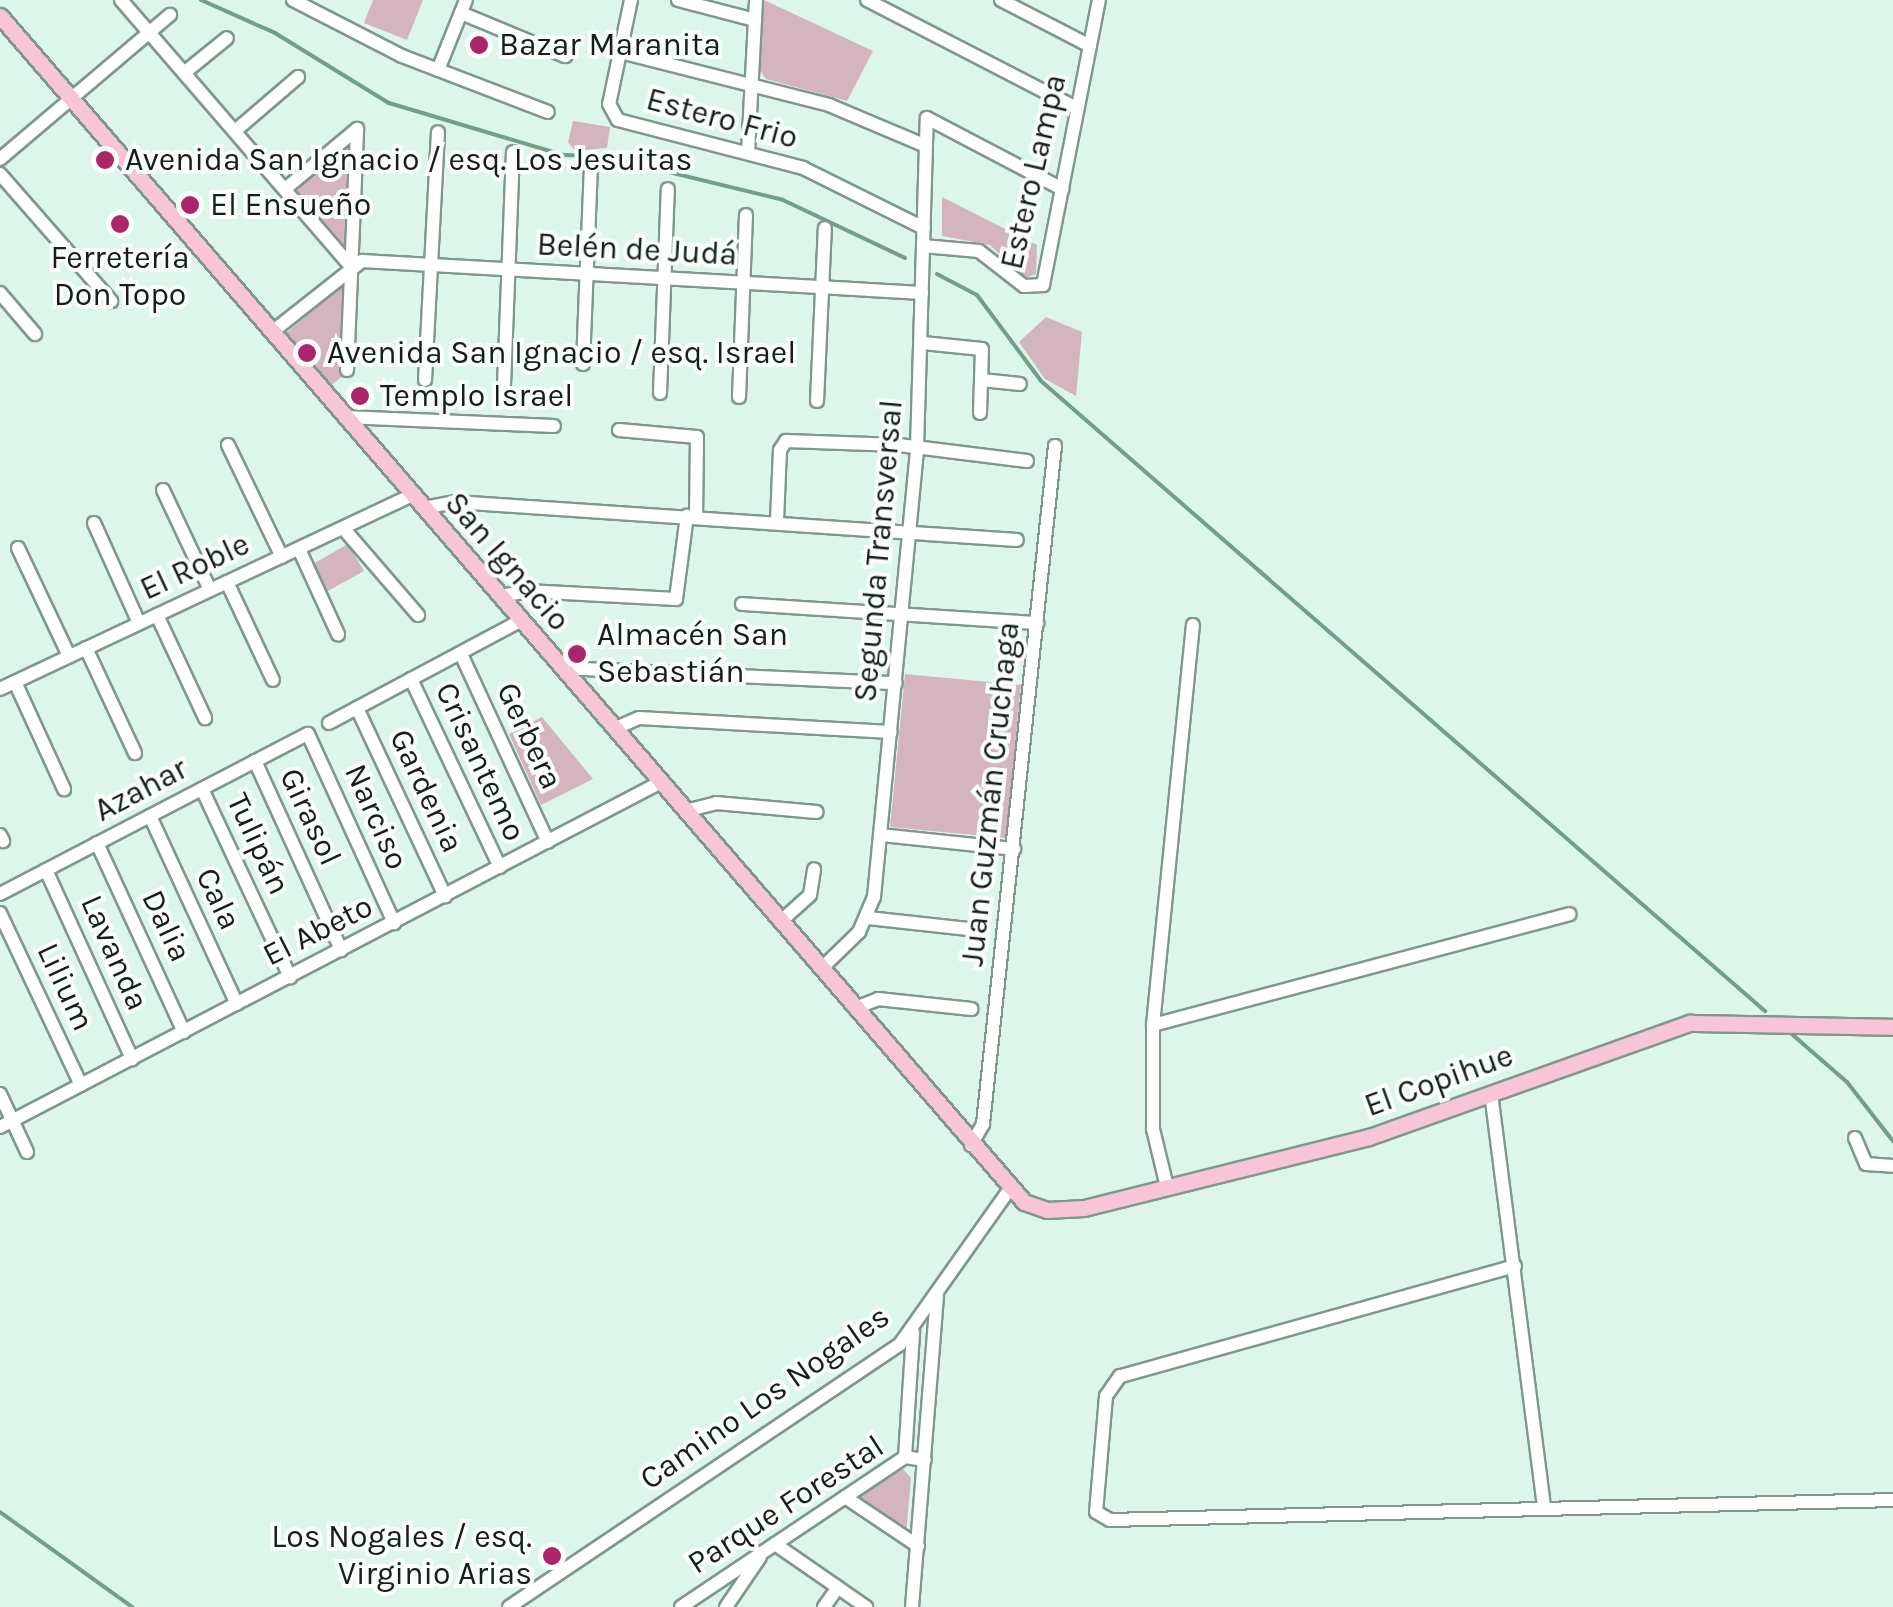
<!DOCTYPE html>
<meta charset="utf-8">
<style>
body{margin:0}
#map{position:relative;width:1893px;height:1607px;overflow:hidden;background:#dcf7e9;font-family:Karla,sans-serif}
div>[style]{position:absolute}
.green>*{inset:0;background:#d3b4bf}
.stream>*{height:4px;margin:-2px;padding:0 2px;transform-origin:2px;border-radius:2px;background:#739e88}
.roads{filter:drop-shadow(2px 0 #80988c) drop-shadow(-2px 0 #80988c) drop-shadow(0 2px #80988c) drop-shadow(0 -2px #80988c)}
.minor>*{height:12px;margin:-6px;padding:0 6px;transform-origin:6px;border-radius:6px;background:#fff}
.major>*{height:15px;margin:-7.5px;padding:0 7.5px;transform-origin:7.5px;border-radius:7.5px;background:#f7c4d8}
.dots>*{width:28px;height:28px;translate:-50% -50%;box-sizing:border-box;border:5px solid #f9fefb;border-radius:50%}
span{translate:-50% -50%;white-space:nowrap;text-align:center;line-height:1.15;-webkit-text-stroke:8px #f9fefb;paint-order:stroke}
.poi-label{font-size:32px;color:#151e1a}
.left{translate:0 -50%;text-align:left}
.right{translate:-100% -50%;text-align:right}
.street-label{font-size:32px;color:#151e1a}
</style>
<div id="map">
<div class="green">
<div style="clip-path:polygon(373px 0,423px 0,407px 40px,364px 23px)"></div>
<div style="clip-path:polygon(764px 0,873px 51px,847px 101px,766px 79px,760px 70px)"></div>
<div style="clip-path:polygon(573px 121px,610px 127px,607px 148px,575px 151px,568px 142px)"></div>
<div style="clip-path:polygon(353px 141px,345px 257px,291px 192px)"></div>
<div style="clip-path:polygon(942px 197px,1037px 245px,1036px 274px,1024px 278px,990px 245px,942px 236px)"></div>
<div style="clip-path:polygon(345px 283px,349px 371px,329px 387px,284px 335px)"></div>
<div style="clip-path:polygon(1046px 317px,1082px 332px,1076px 396px,1045px 379px,1019px 342px)"></div>
<div style="clip-path:polygon(348px 544px,364px 571px,326px 592px,311px 565px)"></div>
<div style="clip-path:polygon(905px 674px,1021px 685px,1006px 838px,890px 827px)"></div>
<div style="clip-path:polygon(542px 717px,593px 779px,541px 805px,509px 734px)"></div>
<div style="clip-path:polygon(903px 1469px,911px 1478px,906px 1535px,859px 1497px)"></div>
</div>
<div class="stream">
<div style="left:201px;top:0;width:81px;rotate:24deg"></div>
<div style="left:275px;top:33px;width:134px;rotate:31.6deg"></div>
<div style="left:389px;top:103px;width:182px;rotate:16.6deg"></div>
<div style="left:563px;top:155px;width:40px;rotate:1.4deg"></div>
<div style="left:603px;top:156px;width:185px;rotate:13.7deg"></div>
<div style="left:783px;top:200px;width:135px;rotate:25.4deg"></div>
<div style="left:937px;top:274px;width:45px;rotate:27.7deg"></div>
<div style="left:977px;top:295px;width:107px;rotate:53.3deg"></div>
<div style="left:1041px;top:381px;width:960px;rotate:41.03deg"></div>
<div style="left:1786px;top:1029px;width:81px;rotate:41deg"></div>
<div style="left:1847px;top:1082px;width:75px;rotate:52.1deg"></div>
<div style="left:0;top:1512px;width:163px;rotate:35.7deg"></div>
</div>
<div class="roads">
<div class="minor">
<div style="left:121px;top:0;width:352px;rotate:49.2deg"></div>
<div style="left:293px;top:0;width:123px;rotate:27.2deg"></div>
<div style="left:402px;top:56px;width:156px;rotate:21deg"></div>
<div style="left:631px;top:0;width:106px;rotate:101.9deg"></div>
<div style="left:609px;top:104px;width:18px;rotate:61deg"></div>
<div style="left:618px;top:120px;width:191px;rotate:14.5deg"></div>
<div style="left:803px;top:168px;width:135px;rotate:26.4deg"></div>
<div style="left:678px;top:0;width:80px;rotate:14.6deg"></div>
<div style="left:867px;top:0;width:237px;rotate:27.3deg"></div>
<div style="left:1001px;top:0;width:100px;rotate:27.3deg"></div>
<div style="left:461px;top:13px;width:113px;rotate:22.5deg"></div>
<div style="left:620px;top:52px;width:216px;rotate:14.2deg"></div>
<div style="left:829px;top:105px;width:105px;rotate:22.9deg"></div>
<div style="left:438px;top:70px;width:75px;rotate:-68.2deg"></div>
<div style="left:184px;top:73px;width:55px;rotate:-39.1deg"></div>
<div style="left:235px;top:131px;width:83px;rotate:-40.6deg"></div>
<div style="left:748px;top:153px;width:153px;rotate:-87deg"></div>
<div style="left:0;top:159px;width:223px;rotate:-40.3deg"></div>
<div style="left:0;top:174px;width:169px;rotate:48.8deg"></div>
<div style="left:285px;top:189px;width:94px;rotate:-39.8deg"></div>
<div style="left:923px;top:246px;width:56px;rotate:5.1deg"></div>
<div style="left:979px;top:251px;width:57px;rotate:37.9deg"></div>
<div style="left:1024px;top:286px;width:19px;rotate:-3deg"></div>
<div style="left:1043px;top:285px;width:290px;rotate:-78.9deg"></div>
<div style="left:0;top:293px;width:54px;rotate:49.5deg"></div>
<div style="left:272px;top:332px;width:115px;rotate:-38.3deg"></div>
<div style="left:362px;top:261px;width:561px;rotate:3.27deg"></div>
<div style="left:923px;top:343px;width:59px;rotate:5.8deg"></div>
<div style="left:982px;top:349px;width:64px;rotate:91.8deg"></div>
<div style="left:583px;top:364px;width:196px;rotate:-87.7deg"></div>
<div style="left:347px;top:370px;width:241px;rotate:-87.6deg"></div>
<div style="left:425px;top:380px;width:248px;rotate:-87deg"></div>
<div style="left:982px;top:380px;width:38px;rotate:6deg"></div>
<div style="left:504px;top:385px;width:233px;rotate:-87.8deg"></div>
<div style="left:660px;top:393px;width:204px;rotate:-87.8deg"></div>
<div style="left:739px;top:397px;width:182px;rotate:-87.8deg"></div>
<div style="left:817px;top:401px;width:173px;rotate:-87.4deg"></div>
<div style="left:345px;top:417px;width:209px;rotate:2.5deg"></div>
<div style="left:619px;top:430px;width:78px;rotate:5.1deg"></div>
<div style="left:697px;top:437px;width:79px;rotate:90.7deg"></div>
<div style="left:228px;top:445px;width:124px;rotate:64.3deg"></div>
<div style="left:163px;top:490px;width:110px;rotate:64.8deg"></div>
<div style="left:424px;top:508px;width:32px;rotate:-11deg"></div>
<div style="left:455px;top:502px;width:563px;rotate:3.87deg"></div>
<div style="left:777px;top:521px;width:71px;rotate:-87.6deg"></div>
<div style="left:780px;top:450px;width:11px;rotate:-56deg"></div>
<div style="left:786px;top:441px;width:113px;rotate:2deg"></div>
<div style="left:899px;top:445px;width:129px;rotate:7.1deg"></div>
<div style="left:94px;top:523px;width:110px;rotate:65.8deg"></div>
<div style="left:343px;top:528px;width:115px;rotate:49.2deg"></div>
<div style="left:18px;top:548px;width:119px;rotate:64.7deg"></div>
<div style="left:299px;top:549px;width:94px;rotate:65.4deg"></div>
<div style="left:227px;top:582px;width:108px;rotate:64.9deg"></div>
<div style="left:500px;top:596px;width:27px;rotate:-10deg"></div>
<div style="left:527px;top:591px;width:149px;rotate:3.1deg"></div>
<div style="left:676px;top:599px;width:84px;rotate:-82.5deg"></div>
<div style="left:742px;top:604px;width:296px;rotate:3.7deg"></div>
<div style="left:157px;top:615px;width:114px;rotate:65deg"></div>
<div style="left:86px;top:648px;width:116px;rotate:65deg"></div>
<div style="left:461px;top:654px;width:207px;rotate:65.2deg"></div>
<div style="left:562px;top:668px;width:334px;rotate:2.6deg"></div>
<div style="left:411px;top:679px;width:208px;rotate:64.7deg"></div>
<div style="left:15px;top:682px;width:118px;rotate:65.4deg"></div>
<div style="left:0;top:689px;width:456px;rotate:-25.2deg"></div>
<div style="left:357px;top:708px;width:208px;rotate:64.9deg"></div>
<div style="left:329px;top:723px;width:219px;rotate:-28.1deg"></div>
<div style="left:614px;top:729px;width:27px;rotate:-24deg"></div>
<div style="left:639px;top:718px;width:252px;rotate:3.2deg"></div>
<div style="left:255px;top:761px;width:208px;rotate:65.5deg"></div>
<div style="left:202px;top:789px;width:208px;rotate:64.9deg"></div>
<div style="left:685px;top:811px;width:32px;rotate:-14deg"></div>
<div style="left:716px;top:803px;width:101px;rotate:5.1deg"></div>
<div style="left:150px;top:816px;width:207px;rotate:65.2deg"></div>
<div style="left:0;top:835px;width:7px;rotate:63deg"></div>
<div style="left:881px;top:835px;width:134px;rotate:6deg"></div>
<div style="left:97px;top:843px;width:208px;rotate:65.3deg"></div>
<div style="left:46px;top:870px;width:208px;rotate:65.5deg"></div>
<div style="left:0;top:894px;width:347px;rotate:-27.5deg"></div>
<div style="left:308px;top:734px;width:208px;rotate:65.5deg"></div>
<div style="left:0;top:913px;width:190px;rotate:64.8deg"></div>
<div style="left:868px;top:918px;width:110px;rotate:6.3deg"></div>
<div style="left:780px;top:922px;width:40px;rotate:-42deg"></div>
<div style="left:810px;top:895px;width:26px;rotate:-81deg"></div>
<div style="left:821px;top:969px;width:53px;rotate:-44.2deg"></div>
<div style="left:859px;top:932px;width:38px;rotate:-67deg"></div>
<div style="left:874px;top:897px;width:451px;rotate:-84.5deg"></div>
<div style="left:917px;top:448px;width:330px;rotate:-88.3deg"></div>
<div style="left:927px;top:118px;width:153px;rotate:27.7deg"></div>
<div style="left:855px;top:1008px;width:25px;rotate:-21deg"></div>
<div style="left:878px;top:999px;width:94px;rotate:6.1deg"></div>
<div style="left:1153px;top:1025px;width:431px;rotate:-14.9deg"></div>
<div style="left:1491px;top:1093px;width:419px;rotate:82.7deg"></div>
<div style="left:0;top:1094px;width:64px;rotate:65deg"></div>
<div style="left:0;top:1127px;width:746px;rotate:-27.56deg"></div>
<div style="left:1855px;top:1138px;width:28px;rotate:67deg"></div>
<div style="left:1866px;top:1164px;width:27px;rotate:4deg"></div>
<div style="left:971px;top:1145px;width:24px;rotate:-60deg"></div>
<div style="left:983px;top:1124px;width:682px;rotate:-83.94deg"></div>
<div style="left:1167px;top:1187px;width:60px;rotate:-103.6deg"></div>
<div style="left:1153px;top:1129px;width:104px;rotate:-90deg"></div>
<div style="left:1153px;top:1025px;width:402px;rotate:-84.3deg"></div>
<div style="left:1515px;top:1266px;width:410px;rotate:164.4deg"></div>
<div style="left:1120px;top:1376px;width:24px;rotate:125deg"></div>
<div style="left:1106px;top:1396px;width:116px;rotate:94.9deg"></div>
<div style="left:1096px;top:1512px;width:16px;rotate:30deg"></div>
<div style="left:1110px;top:1520px;width:783px;rotate:-1.46deg"></div>
<div style="left:905px;top:1457px;width:125px;rotate:-86.3deg"></div>
<div style="left:845px;top:1497px;width:88px;rotate:33.9deg"></div>
<div style="left:775px;top:1544px;width:111px;rotate:34.7deg"></div>
<div style="left:509px;top:1607px;width:471px;rotate:-33.9deg"></div>
<div style="left:900px;top:1344px;width:189px;rotate:-54.7deg"></div>
<div style="left:681px;top:1607px;width:270px;rotate:-33.8deg"></div>
<div style="left:905px;top:1457px;width:20px;rotate:9deg"></div>
<div style="left:726px;top:1607px;width:60px;rotate:-55.8deg"></div>
<div style="left:824px;top:1607px;width:24px;rotate:-55deg"></div>
<div style="left:912px;top:1607px;width:312px;rotate:-85.4deg"></div>
</div>
<div class="major">
<div style="left:0;top:16px;width:1567px;rotate:49.19deg"></div>
<div style="left:1024px;top:1202px;width:24px;rotate:19deg"></div>
<div style="left:1047px;top:1210px;width:37px;rotate:-3deg"></div>
<div style="left:1084px;top:1208px;width:294px;rotate:-14deg"></div>
<div style="left:1369px;top:1137px;width:341px;rotate:-19.6deg"></div>
<div style="left:1690px;top:1023px;width:203px;rotate:1.1deg"></div>
</div>
</div>
<div class="dots">
<div style="left:479px;top:45px;background:#ac256b"></div>
<div style="left:105px;top:160px;background:#ac256b"></div>
<div style="left:190px;top:205px;background:#ac256b"></div>
<div style="left:120px;top:224px;background:#ac256b"></div>
<div style="left:307px;top:353px;background:#ac256b"></div>
<div style="left:360px;top:396px;background:#ac256b"></div>
<div style="left:577px;top:654px;background:#ac256b"></div>
<div style="left:552px;top:1556px;background:#ac256b"></div>
</div>
<div class="poi-label">
<span class="left" style="left:499px;top:45px">Bazar Maranita</span>
<span class="left" style="left:125px;top:160px">Avenida San Ignacio / esq. Los Jesuitas</span>
<span class="left" style="left:210px;top:205px">El Ensueño</span>
<span style="left:120px;top:277px">Ferretería<br>Don Topo</span>
<span class="left" style="left:327px;top:353px">Avenida San Ignacio / esq. Israel</span>
<span class="left" style="left:380px;top:396px">Templo Israel</span>
<span class="left" style="left:597px;top:654px">Almacén San<br>Sebastián</span>
<span class="right" style="left:532px;top:1556px">Los Nogales / esq.<br>Virginio Arias</span>
</div>
<div class="street-label">
<span style="left:722px;top:119px;rotate:15deg">Estero Frio</span>
<span style="left:1034px;top:172px;rotate:-77deg">Estero Lampa</span>
<span style="left:637px;top:250px;rotate:3deg">Belén de Judá</span>
<span style="left:879px;top:551px;rotate:-85deg">Segunda Transversal</span>
<span style="left:507px;top:562px;rotate:49deg">San Ignacio</span>
<span style="left:195px;top:567px;rotate:-25deg">El Roble</span>
<span style="left:529px;top:736px;rotate:65deg">Gerbera</span>
<span style="left:480px;top:762px;rotate:65deg">Crisantemo</span>
<span style="left:141px;top:790px;rotate:-28deg">Azahar</span>
<span style="left:426px;top:791px;rotate:65deg">Gardenia</span>
<span style="left:991px;top:794px;rotate:-84deg">Juan Guzmán Cruchaga</span>
<span style="left:310px;top:817px;rotate:65deg">Girasol</span>
<span style="left:376px;top:817px;rotate:66deg">Narciso</span>
<span style="left:258px;top:844px;rotate:65deg">Tulipán</span>
<span style="left:218px;top:899px;rotate:65deg">Cala</span>
<span style="left:166px;top:926px;rotate:65deg">Dalia</span>
<span style="left:318px;top:931px;rotate:-27deg">El Abeto</span>
<span style="left:114px;top:953px;rotate:66deg">Lavanda</span>
<span style="left:65px;top:987px;rotate:65deg">Lilium</span>
<span style="left:1439px;top:1081px;rotate:-20deg">El Copihue</span>
<span style="left:765px;top:1398px;rotate:-35deg">Camino Los Nogales</span>
<span style="left:786px;top:1505px;rotate:-33deg">Parque Forestal</span>
</div>
</div>
